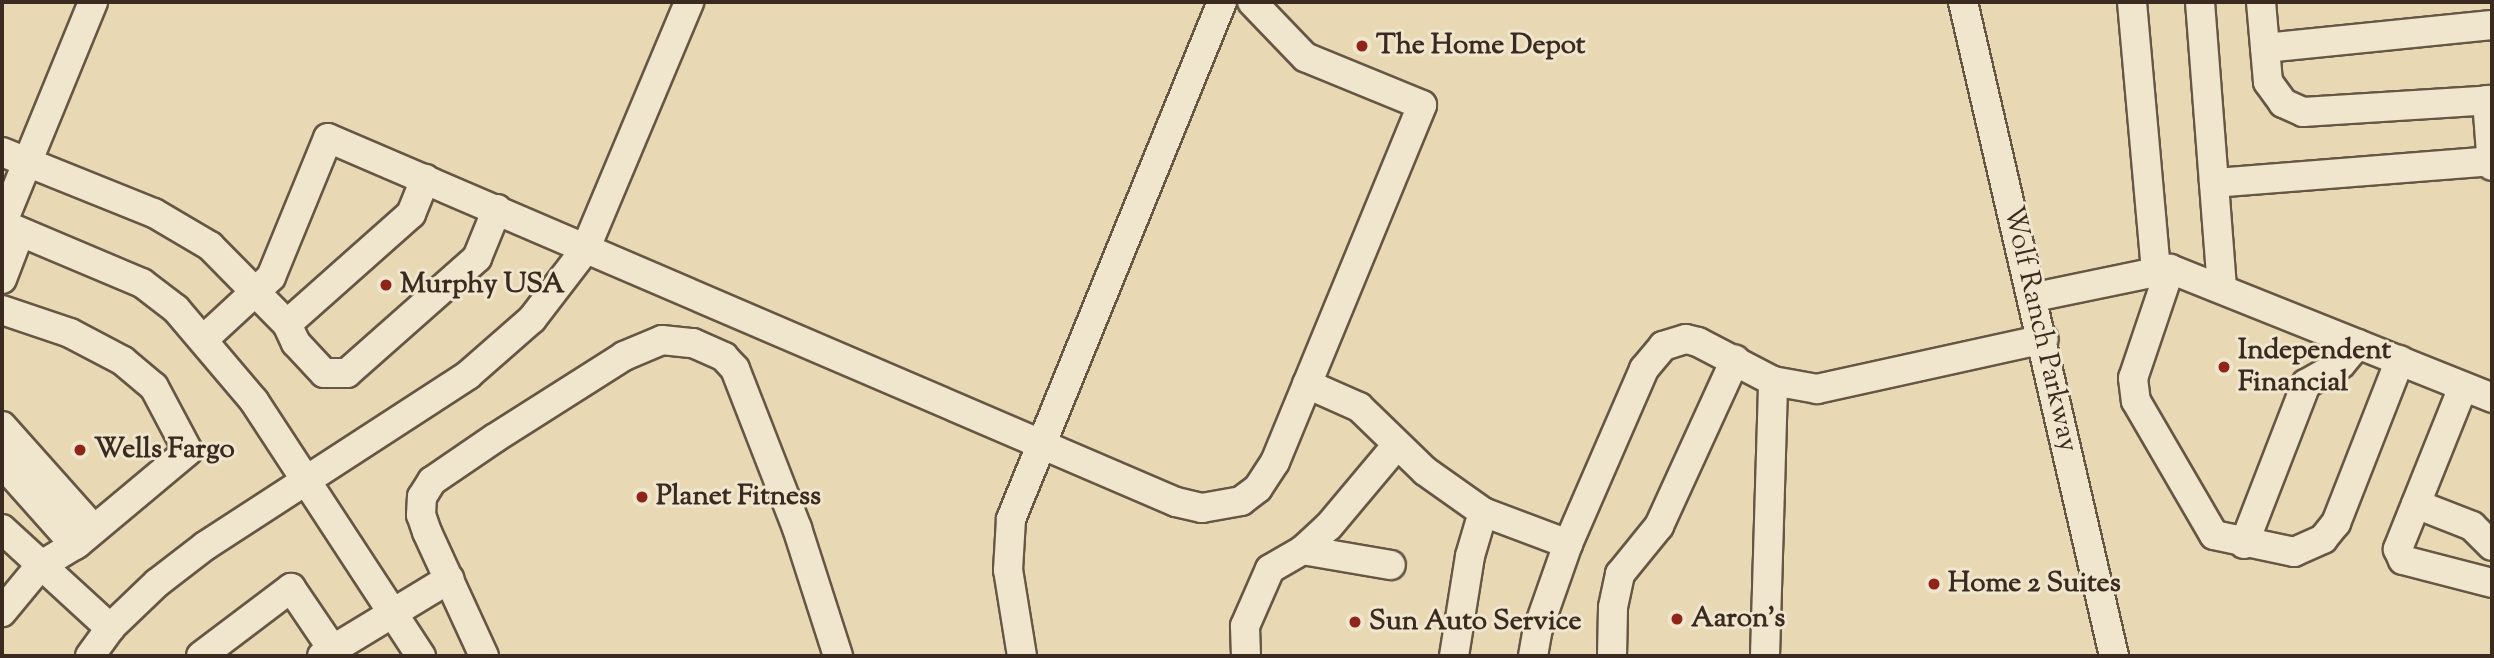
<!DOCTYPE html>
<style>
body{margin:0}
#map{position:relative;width:2494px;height:658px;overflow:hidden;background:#e8d8b4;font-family:"Sorts Mill Goudy",serif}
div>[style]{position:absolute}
.roads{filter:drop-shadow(2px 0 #665644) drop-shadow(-2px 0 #665644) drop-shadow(0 2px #665644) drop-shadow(0 -2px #665644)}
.minor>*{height:28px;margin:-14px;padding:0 14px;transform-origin:14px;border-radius:14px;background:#f0e6ce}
.dots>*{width:19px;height:19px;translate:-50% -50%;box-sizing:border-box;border:4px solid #f0e6ce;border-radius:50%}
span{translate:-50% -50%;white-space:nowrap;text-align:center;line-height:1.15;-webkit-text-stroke:6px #f0e6ce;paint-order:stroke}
.poi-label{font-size:28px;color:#3b2a1f;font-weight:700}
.left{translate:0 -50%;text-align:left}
.street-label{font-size:28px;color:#3b2a1f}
.frame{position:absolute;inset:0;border:4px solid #3b2a1f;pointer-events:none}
</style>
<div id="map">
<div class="roads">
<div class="minor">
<div style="left:1963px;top:2px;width:671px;rotate:77deg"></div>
<div style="left:2132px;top:2px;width:270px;rotate:84.9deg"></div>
<div style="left:2200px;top:2px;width:288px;rotate:85.6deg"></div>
<div style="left:2261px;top:2px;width:80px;rotate:85deg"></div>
<div style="left:2268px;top:82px;width:26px;rotate:54deg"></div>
<div style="left:2283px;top:103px;width:22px;rotate:24deg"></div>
<div style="left:2303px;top:112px;width:189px;rotate:-3.6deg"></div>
<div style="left:2265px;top:48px;width:228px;rotate:-5.8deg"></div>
<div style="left:2487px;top:100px;width:66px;rotate:85.7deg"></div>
<div style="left:2px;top:152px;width:164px;rotate:21.9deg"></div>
<div style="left:154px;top:213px;width:65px;rotate:30.5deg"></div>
<div style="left:210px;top:246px;width:110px;rotate:45.4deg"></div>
<div style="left:287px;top:324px;width:166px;rotate:-41.6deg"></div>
<div style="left:411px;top:214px;width:38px;rotate:-68deg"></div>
<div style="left:2214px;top:183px;width:279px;rotate:-4.5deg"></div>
<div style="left:2px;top:224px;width:152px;rotate:22.9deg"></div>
<div style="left:142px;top:283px;width:43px;rotate:37.4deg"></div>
<div style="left:176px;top:309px;width:121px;rotate:49.7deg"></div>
<div style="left:254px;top:401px;width:305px;rotate:56.8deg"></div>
<div style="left:2px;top:224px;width:240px;rotate:-67.7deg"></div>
<div style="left:2170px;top:269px;width:115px;rotate:108.7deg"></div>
<div style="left:2133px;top:378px;width:23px;rotate:83deg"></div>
<div style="left:2136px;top:401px;width:155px;rotate:59.8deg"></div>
<div style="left:2214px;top:535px;width:82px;rotate:12deg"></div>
<div style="left:2294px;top:552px;width:32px;rotate:-24deg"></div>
<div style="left:2323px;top:539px;width:21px;rotate:-51deg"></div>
<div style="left:2336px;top:523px;width:175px;rotate:-68.6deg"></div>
<div style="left:2px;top:279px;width:50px;rotate:-69deg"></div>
<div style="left:2035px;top:297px;width:138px;rotate:-11.7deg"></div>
<div style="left:2170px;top:269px;width:347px;rotate:21.8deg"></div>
<div style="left:2px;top:310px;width:72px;rotate:18.7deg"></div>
<div style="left:70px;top:333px;width:60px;rotate:27.8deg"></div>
<div style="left:123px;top:361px;width:40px;rotate:40deg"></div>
<div style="left:154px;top:387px;width:72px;rotate:62deg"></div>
<div style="left:188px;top:451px;width:143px;rotate:140.1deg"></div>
<div style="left:78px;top:543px;width:44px;rotate:148.8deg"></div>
<div style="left:40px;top:566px;width:60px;rotate:129.6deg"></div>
<div style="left:287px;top:324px;width:21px;rotate:65deg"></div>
<div style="left:296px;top:343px;width:41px;rotate:47deg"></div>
<div style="left:324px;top:373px;width:23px"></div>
<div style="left:347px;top:373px;width:174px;rotate:-41.5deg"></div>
<div style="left:477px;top:258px;width:53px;rotate:-67.8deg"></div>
<div style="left:204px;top:339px;width:91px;rotate:-42.8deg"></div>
<div style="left:271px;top:277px;width:150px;rotate:-67.7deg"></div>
<div style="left:328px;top:138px;width:923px;rotate:23.23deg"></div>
<div style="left:1176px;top:502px;width:27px;rotate:13deg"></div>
<div style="left:1202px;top:508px;width:40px;rotate:-10deg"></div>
<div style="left:1241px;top:501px;width:21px;rotate:-37deg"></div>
<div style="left:1258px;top:488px;width:31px;rotate:-57deg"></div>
<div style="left:1275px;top:462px;width:386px;rotate:-67.6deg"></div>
<div style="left:1422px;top:105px;width:126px;rotate:-157.7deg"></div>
<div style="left:1305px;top:57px;width:76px;rotate:-133.9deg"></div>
<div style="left:1307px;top:384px;width:57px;rotate:23.9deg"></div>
<div style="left:1359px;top:407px;width:92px;rotate:44.1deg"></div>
<div style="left:1425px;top:471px;width:71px;rotate:35.3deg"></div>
<div style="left:1483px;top:512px;width:91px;rotate:20.6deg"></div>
<div style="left:2463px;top:387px;width:175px;rotate:111.9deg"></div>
<div style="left:2398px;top:549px;width:12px;rotate:66deg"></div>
<div style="left:2403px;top:560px;width:92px;rotate:14.5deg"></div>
<div style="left:2px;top:426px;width:137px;rotate:48.3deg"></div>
<div style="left:2px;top:463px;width:110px;rotate:48.3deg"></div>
<div style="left:2416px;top:504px;width:60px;rotate:21.4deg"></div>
<div style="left:2472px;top:526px;width:28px;rotate:45deg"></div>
<div style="left:2px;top:529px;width:147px;rotate:42.5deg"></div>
<div style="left:2244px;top:544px;width:172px;rotate:-68.8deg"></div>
<div style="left:2306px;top:384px;width:40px;rotate:-29.7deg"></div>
<div style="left:2341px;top:364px;width:26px;rotate:-50deg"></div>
<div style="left:1303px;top:550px;width:89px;rotate:9.7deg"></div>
<div style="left:90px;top:656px;width:34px;rotate:-54deg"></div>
<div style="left:110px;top:628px;width:65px;rotate:-43.8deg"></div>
<div style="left:157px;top:583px;width:61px;rotate:-37.6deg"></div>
<div style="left:205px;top:546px;width:314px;rotate:-33deg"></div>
<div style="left:468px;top:375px;width:85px;rotate:-41.2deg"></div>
<div style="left:532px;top:319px;width:87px;rotate:-52.5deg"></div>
<div style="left:585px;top:250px;width:269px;rotate:-67.2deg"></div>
<div style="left:201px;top:656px;width:113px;rotate:-37.1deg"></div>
<div style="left:291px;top:588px;width:82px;rotate:55.9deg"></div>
<div style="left:322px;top:656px;width:149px;rotate:-31.2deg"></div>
<div style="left:484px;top:656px;width:136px;rotate:-114.7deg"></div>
<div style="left:427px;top:532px;width:18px;rotate:-109deg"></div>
<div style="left:421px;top:515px;width:18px;rotate:-87deg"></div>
<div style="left:422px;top:497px;width:19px;rotate:-58deg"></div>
<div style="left:432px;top:481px;width:76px;rotate:-34.3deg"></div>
<div style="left:495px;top:438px;width:153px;rotate:-32.4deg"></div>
<div style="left:624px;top:356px;width:41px;rotate:-22.8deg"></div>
<div style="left:662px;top:340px;width:31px;rotate:6deg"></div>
<div style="left:693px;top:343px;width:34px;rotate:24deg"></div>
<div style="left:724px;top:357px;width:16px;rotate:47deg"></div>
<div style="left:735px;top:369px;width:171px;rotate:68.7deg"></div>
<div style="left:797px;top:528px;width:134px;rotate:72.2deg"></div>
<div style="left:1022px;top:656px;width:87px;rotate:-99.2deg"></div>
<div style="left:1008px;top:570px;width:51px;rotate:-86.6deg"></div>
<div style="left:1011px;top:519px;width:558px;rotate:-67.8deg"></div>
<div style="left:1246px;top:656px;width:30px;rotate:-92deg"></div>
<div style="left:1245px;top:626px;width:62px;rotate:-66.3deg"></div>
<div style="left:1270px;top:569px;width:38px;rotate:-30deg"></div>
<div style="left:1303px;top:550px;width:35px;rotate:-43deg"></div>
<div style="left:1329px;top:526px;width:106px;rotate:-50deg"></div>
<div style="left:1454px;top:656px;width:101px;rotate:-80.9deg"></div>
<div style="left:1470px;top:556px;width:46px;rotate:-73.5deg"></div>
<div style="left:1533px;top:656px;width:27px;rotate:-80deg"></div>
<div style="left:1538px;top:629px;width:90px;rotate:-70.6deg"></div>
<div style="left:1568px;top:544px;width:191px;rotate:-66.5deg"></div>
<div style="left:1644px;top:369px;width:30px;rotate:-50deg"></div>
<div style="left:1663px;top:346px;width:24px;rotate:-17deg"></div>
<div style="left:1686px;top:339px;width:12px;rotate:14deg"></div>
<div style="left:1698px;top:342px;width:85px;rotate:27.5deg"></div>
<div style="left:1773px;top:381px;width:45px;rotate:10.3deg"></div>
<div style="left:1817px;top:389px;width:232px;rotate:-12.4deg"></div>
<div style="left:1612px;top:656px;width:49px;rotate:-88.8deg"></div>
<div style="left:1613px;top:607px;width:34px;rotate:-78deg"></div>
<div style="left:1620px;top:574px;width:62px;rotate:-50.9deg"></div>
<div style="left:1659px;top:526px;width:183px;rotate:-65.4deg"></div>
<div style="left:1765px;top:656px;width:275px;rotate:-88.3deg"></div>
</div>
</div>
<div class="dots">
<div style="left:1362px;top:46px;background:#8f2418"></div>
<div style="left:386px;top:285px;background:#8f2418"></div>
<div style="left:2224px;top:367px;background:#8f2418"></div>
<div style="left:80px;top:450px;background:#8f2418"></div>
<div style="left:642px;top:497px;background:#8f2418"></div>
<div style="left:1934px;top:584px;background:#8f2418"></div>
<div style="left:1677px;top:619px;background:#8f2418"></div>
<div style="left:1355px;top:622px;background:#8f2418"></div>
</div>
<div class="poi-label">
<span class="left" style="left:1376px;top:46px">The Home Depot</span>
<span class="left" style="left:400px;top:285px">Murphy USA</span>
<span class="left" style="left:2238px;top:367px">Independent<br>Financial</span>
<span class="left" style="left:94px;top:450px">Wells Fargo</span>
<span class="left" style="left:656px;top:497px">Planet Fitness</span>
<span class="left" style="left:1948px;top:584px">Home 2 Suites</span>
<span class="left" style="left:1691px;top:619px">Aaron's</span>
<span class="left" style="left:1369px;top:622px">Sun Auto Service</span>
</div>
<div class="street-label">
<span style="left:2040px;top:329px;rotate:77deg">Wolf Ranch Parkway</span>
</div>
<div class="frame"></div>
</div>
